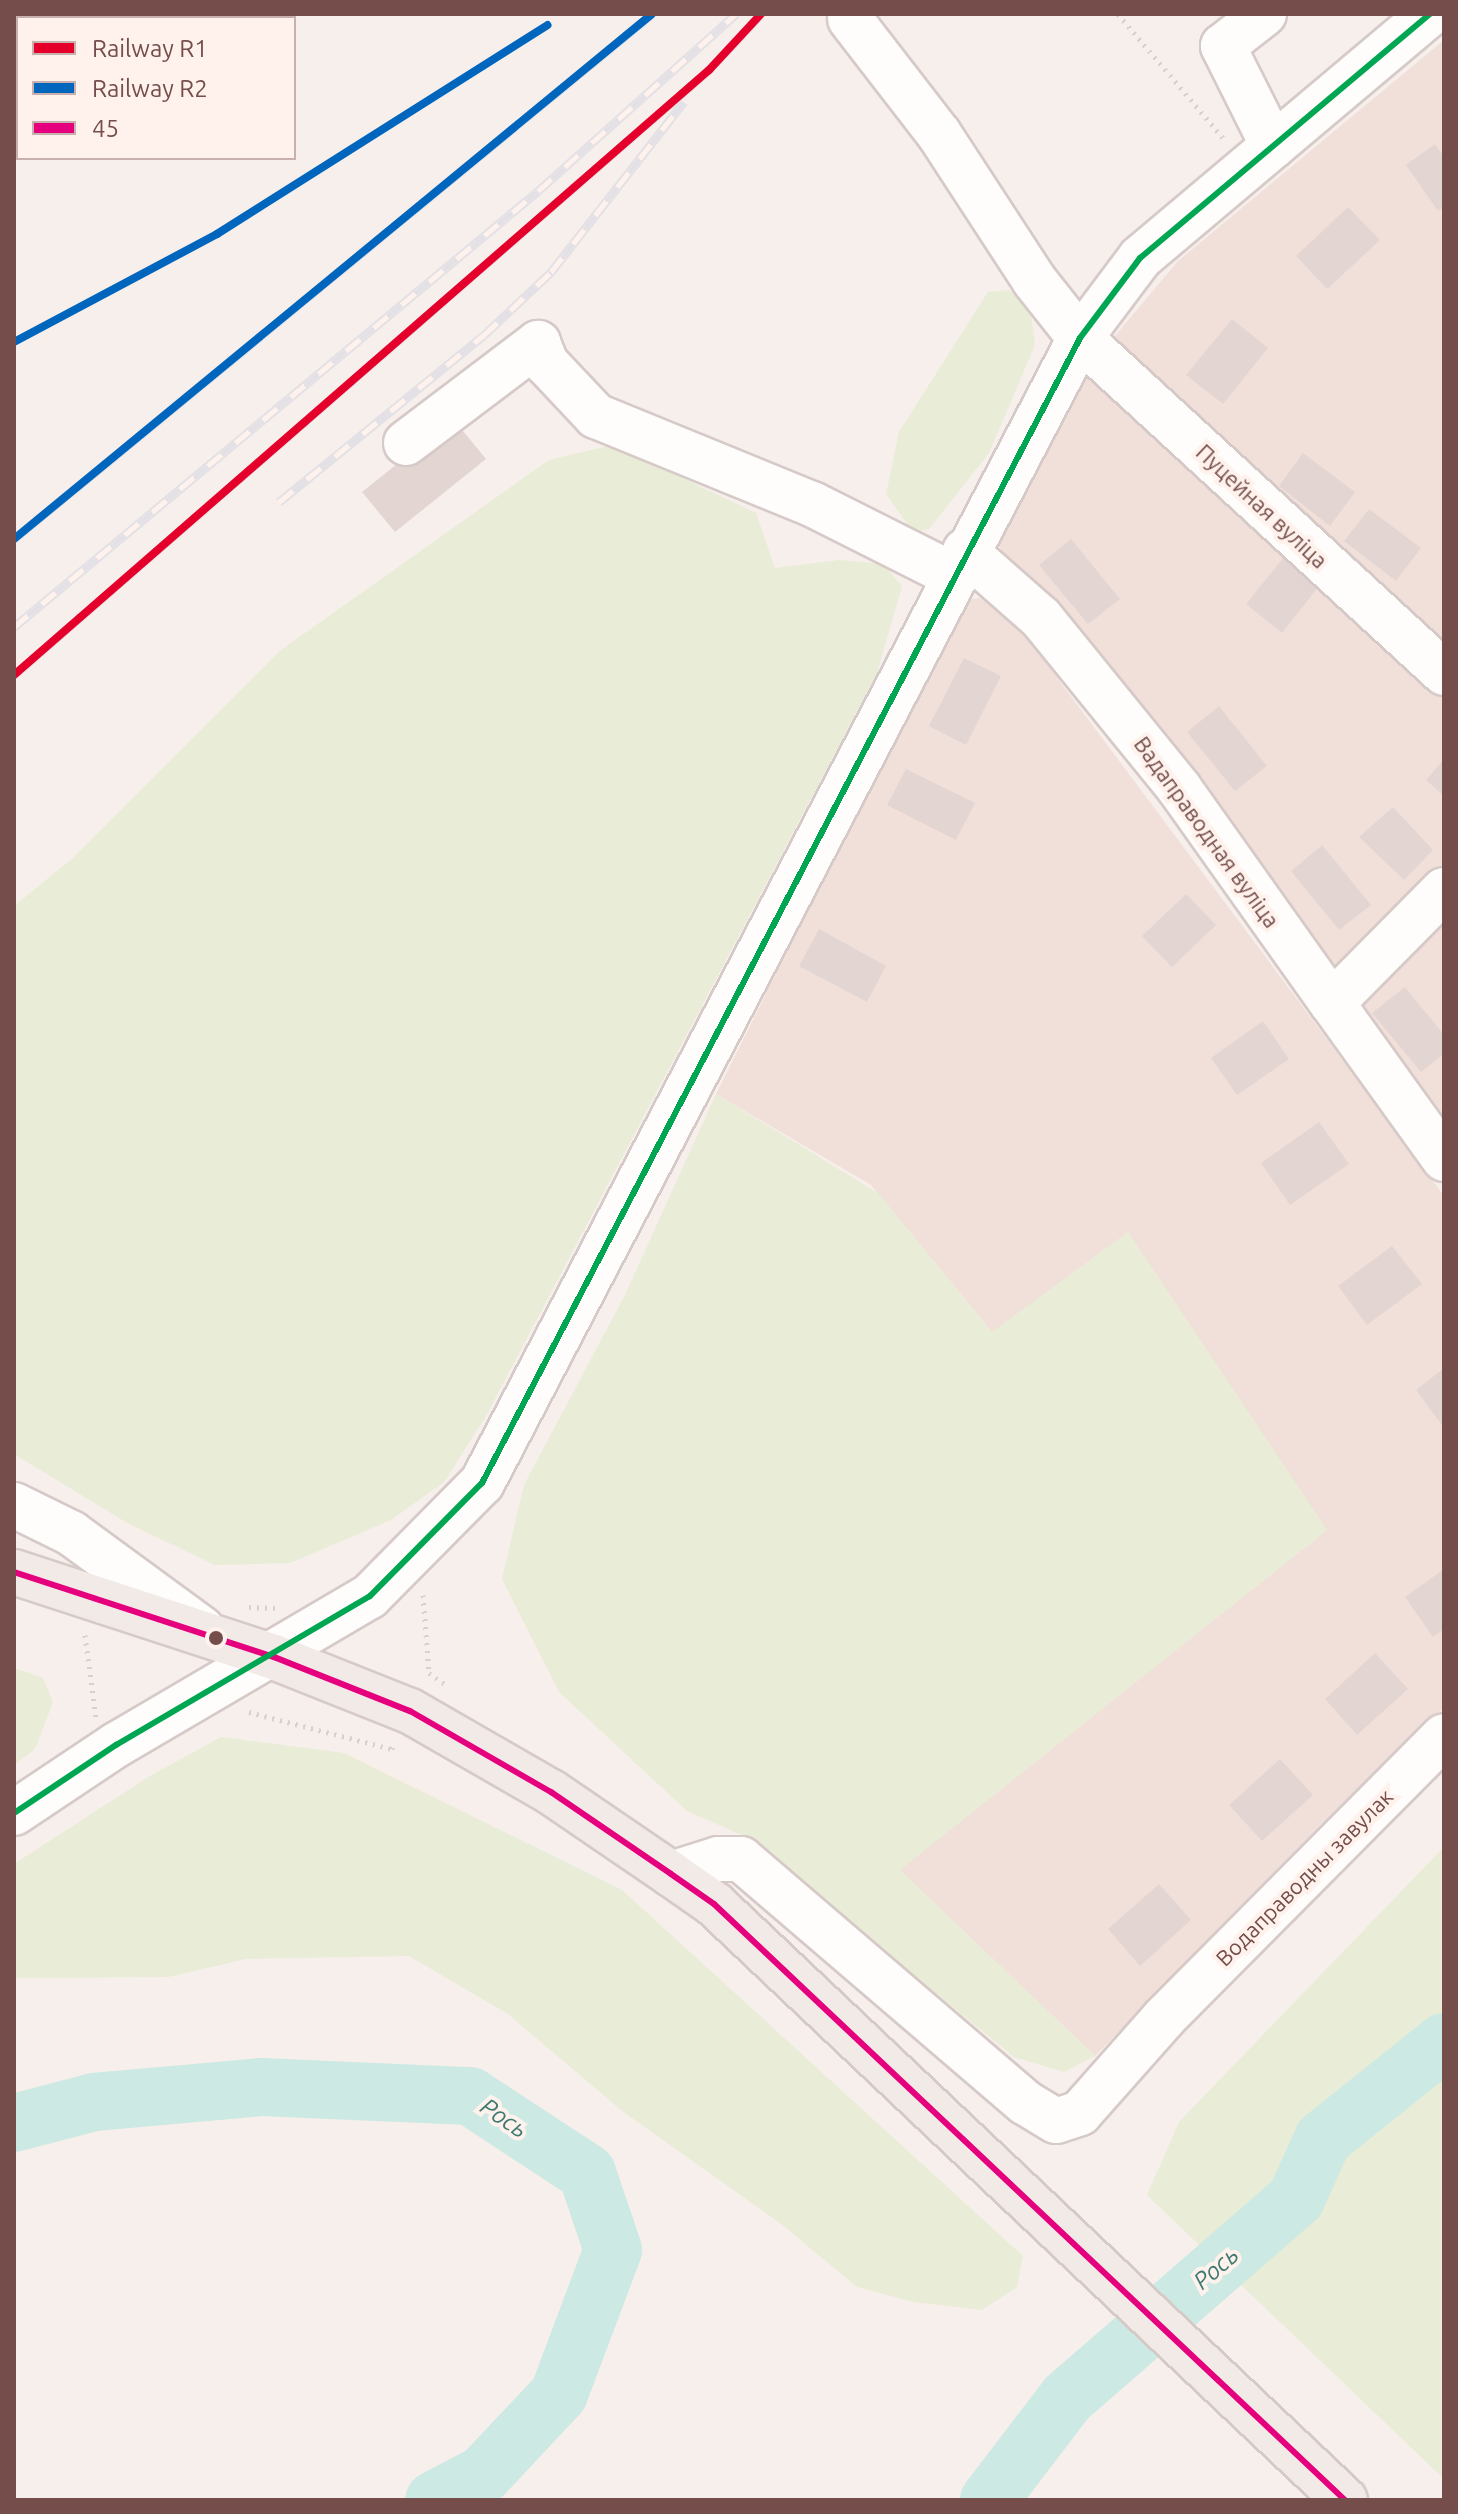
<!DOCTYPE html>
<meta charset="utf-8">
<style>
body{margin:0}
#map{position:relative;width:1458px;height:2514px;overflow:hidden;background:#f7efeb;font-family:Ubuntu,sans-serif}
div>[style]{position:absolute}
.residential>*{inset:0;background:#f1e0da}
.green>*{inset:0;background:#e9ecd6}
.river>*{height:58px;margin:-29px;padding:0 29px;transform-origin:29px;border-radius:29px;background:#cce9e3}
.building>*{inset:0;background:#e3d5d2}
.path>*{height:5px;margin-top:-2.5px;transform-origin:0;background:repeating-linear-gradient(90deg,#dacfce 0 2px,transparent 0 8px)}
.roads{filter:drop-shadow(2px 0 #d6cac8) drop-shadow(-2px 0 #d6cac8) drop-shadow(0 2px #d6cac8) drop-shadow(0 -2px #d6cac8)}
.minor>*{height:44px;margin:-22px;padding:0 22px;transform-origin:22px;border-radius:22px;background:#fefdfc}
.major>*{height:44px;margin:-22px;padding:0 22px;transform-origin:22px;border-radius:22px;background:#f2eae6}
.rail>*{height:9px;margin-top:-4.5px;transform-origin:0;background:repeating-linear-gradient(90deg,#fff2ec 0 18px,#e3e1e5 0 36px);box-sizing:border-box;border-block:2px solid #e3e1e5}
.bus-1>*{height:6px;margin:-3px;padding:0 3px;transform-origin:3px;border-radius:3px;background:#e5007d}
.bus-2>*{height:6px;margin:-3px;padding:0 3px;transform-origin:3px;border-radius:3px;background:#00a651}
.rail-1>*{height:8px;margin:-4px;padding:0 4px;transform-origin:4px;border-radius:4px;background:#e4002b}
.rail-2>*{height:8px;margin:-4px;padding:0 4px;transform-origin:4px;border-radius:4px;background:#0065bd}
.dots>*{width:22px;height:22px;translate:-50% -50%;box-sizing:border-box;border:4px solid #fff2ec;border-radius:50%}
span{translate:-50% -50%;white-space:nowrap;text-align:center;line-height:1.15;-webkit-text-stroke:8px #fff2ec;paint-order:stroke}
.street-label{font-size:22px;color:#754d4b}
.water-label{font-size:24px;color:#3e7a72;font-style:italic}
.frame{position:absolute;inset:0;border:16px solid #754d4b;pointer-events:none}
.legend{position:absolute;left:16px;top:16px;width:280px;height:144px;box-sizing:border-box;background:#fff2ec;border:2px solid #c8b0ac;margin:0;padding:10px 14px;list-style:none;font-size:24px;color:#754d4b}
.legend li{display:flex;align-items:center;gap:16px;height:40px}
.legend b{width:40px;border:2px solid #c8b0ac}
</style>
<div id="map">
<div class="residential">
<div style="clip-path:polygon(1444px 40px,1444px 1141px,1005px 557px,993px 534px,1098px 356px,1178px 261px)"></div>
<div style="clip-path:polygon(979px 598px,1008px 612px,1444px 1196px,1444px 1708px,1321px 1824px,1095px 2056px,899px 1870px,1327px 1530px,992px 1332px,871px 1185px,716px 1094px,962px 601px)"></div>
</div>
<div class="green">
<div style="clip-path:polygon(1009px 290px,1030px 308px,1035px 345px,989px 453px,929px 529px,913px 532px,886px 494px,899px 432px,988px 292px)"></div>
<div style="clip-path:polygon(613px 445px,756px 513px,775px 568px,839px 560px,883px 564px,902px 586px,877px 673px,486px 1416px,444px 1482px,391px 1520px,290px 1563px,215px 1565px,129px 1524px,14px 1454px,14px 906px,73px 858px,281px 650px,549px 460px)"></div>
<div style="clip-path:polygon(716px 1094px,878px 1193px,992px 1332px,1128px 1232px,1327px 1530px,900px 1870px,1095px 2056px,1064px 2072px,1014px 2057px,744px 1836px,687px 1811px,559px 1692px,502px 1579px,524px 1485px,625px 1295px)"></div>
<div style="clip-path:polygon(14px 1668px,43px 1678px,53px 1702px,35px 1749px,14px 1765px)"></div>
<div style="clip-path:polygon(221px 1737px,344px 1753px,622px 1890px,1023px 2256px,1017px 2287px,982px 2310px,914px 2302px,857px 2287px,780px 2223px,622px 2111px,508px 2014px,409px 1956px,246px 1959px,168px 1977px,14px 1978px,14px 1864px,150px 1776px)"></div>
<div style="clip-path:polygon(1444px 1847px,1444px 2479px,1147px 2195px,1179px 2122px)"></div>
</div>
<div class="river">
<div style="left:14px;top:2123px;width:83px;rotate:-14.7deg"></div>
<div style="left:94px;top:2102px;width:168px;rotate:-5.1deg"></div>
<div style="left:261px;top:2087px;width:209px;rotate:2.5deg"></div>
<div style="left:470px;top:2096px;width:140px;rotate:33.3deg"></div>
<div style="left:587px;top:2173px;width:81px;rotate:71.3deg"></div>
<div style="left:613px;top:2250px;width:154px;rotate:110.6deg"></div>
<div style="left:559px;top:2394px;width:110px;rotate:133.2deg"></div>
<div style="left:484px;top:2474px;width:56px;rotate:152.5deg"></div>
<div style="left:989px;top:2500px;width:128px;rotate:-52.6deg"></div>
<div style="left:1067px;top:2398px;width:303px;rotate:-41deg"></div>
<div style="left:1296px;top:2199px;width:66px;rotate:-65.8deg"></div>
<div style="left:1323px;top:2139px;width:155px;rotate:-38.7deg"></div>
</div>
<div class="building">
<div style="clip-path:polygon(1435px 144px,1444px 157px,1444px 207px,1438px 211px,1406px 165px)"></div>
<div style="clip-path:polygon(1348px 207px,1380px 240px,1327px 289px,1296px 256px)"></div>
<div style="clip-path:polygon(1232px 319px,1268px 348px,1223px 404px,1186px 375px)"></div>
<div style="clip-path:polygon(453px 419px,486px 459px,395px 532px,362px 492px)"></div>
<div style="clip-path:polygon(1303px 453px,1355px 492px,1330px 526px,1279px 486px)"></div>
<div style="clip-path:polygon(1369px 509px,1421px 548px,1396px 581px,1344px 541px)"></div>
<div style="clip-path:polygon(1071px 539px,1120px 599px,1088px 624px,1039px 565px)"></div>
<div style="clip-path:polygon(1291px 548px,1327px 576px,1282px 633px,1246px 604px)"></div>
<div style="clip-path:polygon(964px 658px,1001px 676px,966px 745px,929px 726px)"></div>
<div style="clip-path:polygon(1219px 706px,1267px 766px,1235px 791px,1187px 732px)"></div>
<div style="clip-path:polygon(1444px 759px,1444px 796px,1426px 780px)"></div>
<div style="clip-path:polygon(906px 769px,975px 803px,956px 840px,887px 805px)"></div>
<div style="clip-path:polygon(1393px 807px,1433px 850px,1404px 880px,1359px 837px)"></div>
<div style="clip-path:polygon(1322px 845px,1371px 905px,1339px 930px,1291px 871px)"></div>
<div style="clip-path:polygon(1186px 894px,1216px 925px,1172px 967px,1142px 936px)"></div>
<div style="clip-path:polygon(819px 929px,886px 966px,867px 1002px,799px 966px)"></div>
<div style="clip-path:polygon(1405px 987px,1444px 1035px,1444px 1054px,1421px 1072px,1372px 1013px)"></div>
<div style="clip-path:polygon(1263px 1021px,1289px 1059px,1237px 1095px,1211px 1058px)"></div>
<div style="clip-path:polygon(1319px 1122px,1349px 1164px,1290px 1205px,1261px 1163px)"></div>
<div style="clip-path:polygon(1392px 1246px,1422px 1284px,1367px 1325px,1338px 1286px)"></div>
<div style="clip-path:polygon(1444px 1368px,1444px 1428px,1416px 1390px)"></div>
<div style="clip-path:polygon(1444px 1569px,1444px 1629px,1433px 1637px,1405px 1597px)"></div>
<div style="clip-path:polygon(1375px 1653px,1408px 1689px,1357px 1735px,1325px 1699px)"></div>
<div style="clip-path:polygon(1280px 1759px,1313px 1795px,1262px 1841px,1229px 1805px)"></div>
<div style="clip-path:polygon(1159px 1884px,1191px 1920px,1140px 1966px,1108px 1929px)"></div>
</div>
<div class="path">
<div style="left:1118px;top:14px;width:164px;rotate:49.7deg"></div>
<div style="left:423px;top:1595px;width:78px;rotate:85.6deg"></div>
<div style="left:249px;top:1607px;width:26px;rotate:2deg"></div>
<div style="left:85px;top:1635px;width:83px;rotate:82.4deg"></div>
<div style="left:429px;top:1673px;width:21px;rotate:35deg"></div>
<div style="left:249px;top:1712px;width:148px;rotate:14.5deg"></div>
<div style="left:392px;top:1749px;width:6px;rotate:-72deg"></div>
</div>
<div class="roads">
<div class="minor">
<div style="left:1264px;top:14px;width:52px;rotate:142deg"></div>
<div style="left:1223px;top:46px;width:112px;rotate:63.4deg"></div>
<div style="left:850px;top:19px;width:145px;rotate:52.3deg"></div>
<div style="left:939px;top:134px;width:174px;rotate:56.9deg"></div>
<div style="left:1034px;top:280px;width:74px;rotate:51.6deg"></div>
<div style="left:1080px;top:338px;width:495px;rotate:42.6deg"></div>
<div style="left:406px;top:443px;width:166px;rotate:-37.1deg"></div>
<div style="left:538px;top:343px;width:22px;rotate:68deg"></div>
<div style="left:546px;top:363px;width:73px;rotate:46.7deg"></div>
<div style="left:596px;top:416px;width:233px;rotate:22.2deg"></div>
<div style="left:812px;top:504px;width:158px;rotate:26.7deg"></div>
<div style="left:965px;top:551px;width:101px;rotate:41.4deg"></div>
<div style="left:1041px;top:618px;width:219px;rotate:50.9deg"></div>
<div style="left:1179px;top:788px;width:264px;rotate:54.6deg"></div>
<div style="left:1332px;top:1003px;width:159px;rotate:-45.3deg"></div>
<div style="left:1332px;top:1003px;width:192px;rotate:54.3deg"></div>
<div style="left:14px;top:1505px;width:64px;rotate:26.2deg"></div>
<div style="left:71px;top:1533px;width:162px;rotate:36.2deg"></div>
<div style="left:14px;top:1813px;width:123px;rotate:-33.7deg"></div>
<div style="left:116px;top:1745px;width:294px;rotate:-30.4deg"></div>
<div style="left:370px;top:1596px;width:159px;rotate:-45.3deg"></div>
<div style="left:482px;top:1483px;width:1292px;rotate:-62.42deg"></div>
<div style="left:1080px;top:338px;width:100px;rotate:-53.1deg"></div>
<div style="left:1140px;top:258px;width:379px;rotate:-40.1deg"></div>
<div style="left:671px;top:1874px;width:49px;rotate:-17.7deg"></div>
<div style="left:718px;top:1859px;width:23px"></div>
<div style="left:741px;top:1859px;width:375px;rotate:40.6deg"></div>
<div style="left:1026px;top:2103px;width:35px;rotate:31deg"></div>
<div style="left:1056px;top:2121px;width:25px;rotate:-18deg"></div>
<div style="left:1080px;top:2113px;width:127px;rotate:-48.5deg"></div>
<div style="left:1164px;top:2018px;width:397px;rotate:-45.2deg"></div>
</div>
<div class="major">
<div style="left:14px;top:1572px;width:274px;rotate:18.1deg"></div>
<div style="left:274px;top:1657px;width:146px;rotate:21.7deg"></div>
<div style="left:410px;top:1711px;width:163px;rotate:29.9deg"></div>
<div style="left:551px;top:1792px;width:145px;rotate:34.3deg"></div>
<div style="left:671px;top:1874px;width:52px;rotate:34.9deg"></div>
<div style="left:714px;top:1904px;width:868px;rotate:43.37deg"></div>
</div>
</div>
<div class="rail">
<div style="left:38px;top:18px;width:6px;rotate:-39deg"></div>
<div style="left:14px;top:36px;width:5px;rotate:-37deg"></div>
<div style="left:279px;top:502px;width:264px;rotate:-39.2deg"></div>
<div style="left:484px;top:335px;width:92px;rotate:-43.2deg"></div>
<div style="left:551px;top:272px;width:216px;rotate:-52deg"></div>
<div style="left:14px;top:539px;width:826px;rotate:-39.45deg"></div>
<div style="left:14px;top:627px;width:682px;rotate:-39.76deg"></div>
<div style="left:538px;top:191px;width:266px;rotate:-41.8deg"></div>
<div style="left:14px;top:675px;width:921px;rotate:-41.04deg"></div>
<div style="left:709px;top:70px;width:76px;rotate:-47.1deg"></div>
</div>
<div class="bus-1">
<div style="left:14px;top:1572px;width:274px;rotate:18.1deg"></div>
<div style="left:274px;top:1657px;width:146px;rotate:21.7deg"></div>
<div style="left:410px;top:1711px;width:163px;rotate:29.9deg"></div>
<div style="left:551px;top:1792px;width:145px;rotate:34.3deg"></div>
<div style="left:671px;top:1874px;width:52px;rotate:34.9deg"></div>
<div style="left:714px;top:1904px;width:868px;rotate:43.37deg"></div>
</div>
<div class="bus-2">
<div style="left:14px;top:1813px;width:123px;rotate:-33.7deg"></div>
<div style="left:116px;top:1745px;width:294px;rotate:-30.4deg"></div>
<div style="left:370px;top:1596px;width:159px;rotate:-45.3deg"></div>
<div style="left:482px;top:1483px;width:1292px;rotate:-62.42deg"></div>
<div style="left:1080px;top:338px;width:100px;rotate:-53.1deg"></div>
<div style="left:1140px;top:258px;width:379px;rotate:-40.1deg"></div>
</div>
<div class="rail-1">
<div style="left:14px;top:675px;width:921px;rotate:-41.04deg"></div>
<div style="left:709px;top:70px;width:76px;rotate:-47.1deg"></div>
</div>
<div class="rail-2">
<div style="left:14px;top:342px;width:230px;rotate:-28deg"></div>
<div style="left:217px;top:234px;width:391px;rotate:-32.3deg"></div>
<div style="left:14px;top:539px;width:826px;rotate:-39.45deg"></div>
</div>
<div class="dots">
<div style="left:216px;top:1638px;background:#754d4b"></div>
</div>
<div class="street-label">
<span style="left:1262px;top:506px;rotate:43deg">Пуцейная вуліца</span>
<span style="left:1207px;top:832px;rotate:54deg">Вадаправодная вуліца</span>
<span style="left:1304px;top:1877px;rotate:-45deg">Водаправодны завулак</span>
</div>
<div class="water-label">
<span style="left:504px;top:2118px;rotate:34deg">Рось</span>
<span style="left:1216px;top:2268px;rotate:-41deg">Рось</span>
</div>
<div class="frame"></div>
<ul class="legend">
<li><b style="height:10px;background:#e4002b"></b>Railway R1</li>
<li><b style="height:10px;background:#0065bd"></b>Railway R2</li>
<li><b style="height:10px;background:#e5007d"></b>45</li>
</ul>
</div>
